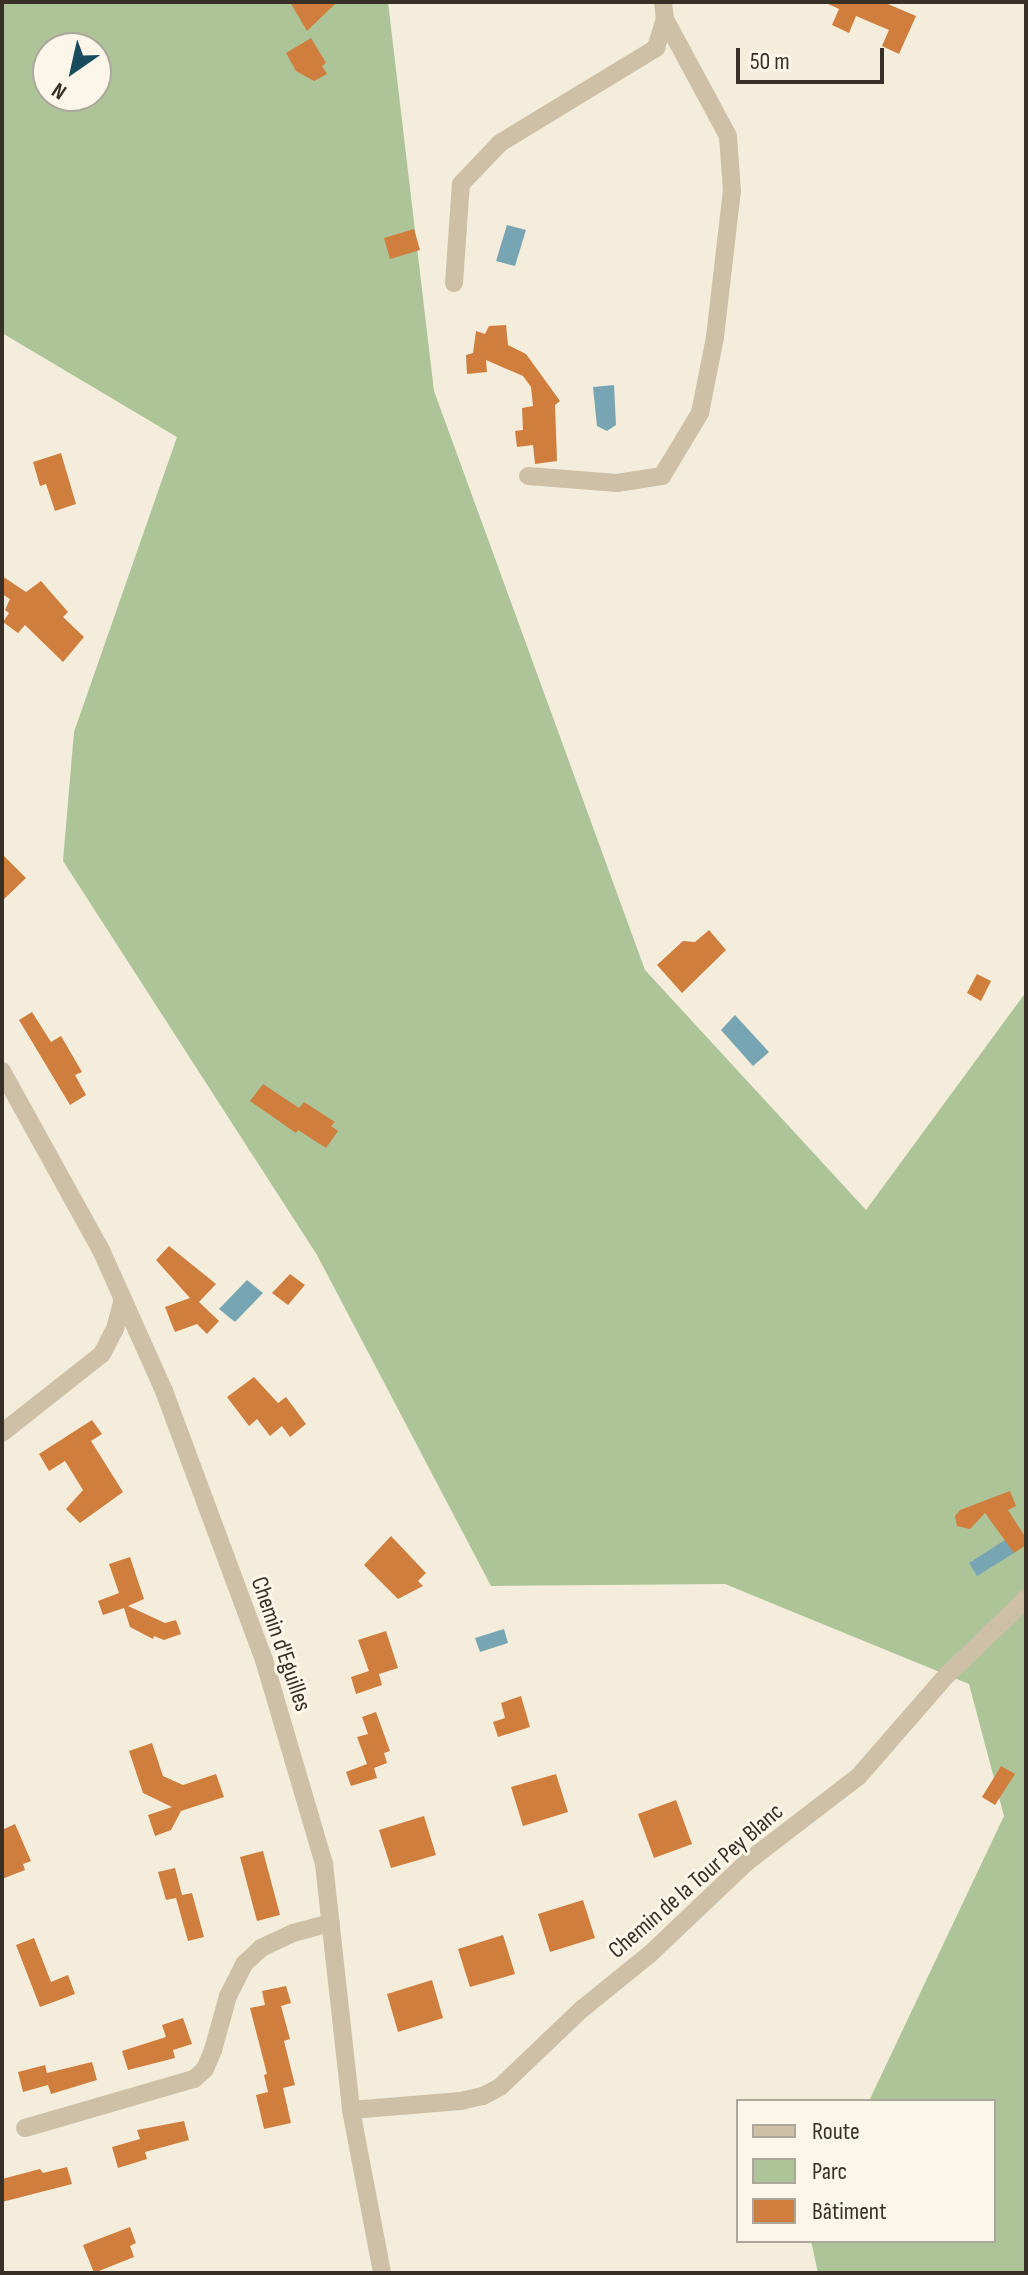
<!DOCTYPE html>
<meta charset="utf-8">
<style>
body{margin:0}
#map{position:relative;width:1028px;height:2275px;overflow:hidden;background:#f4eddb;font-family:"Sofia Sans Condensed",sans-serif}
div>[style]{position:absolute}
.green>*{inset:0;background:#adc499}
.water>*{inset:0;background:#77a5b3}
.building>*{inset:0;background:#d07e3d}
.minor>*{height:18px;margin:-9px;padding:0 9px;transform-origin:9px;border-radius:9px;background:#cdc0a6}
span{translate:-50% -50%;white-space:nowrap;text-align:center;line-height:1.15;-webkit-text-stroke:6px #fbf6e8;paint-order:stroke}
.street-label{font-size:24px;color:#383027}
.frame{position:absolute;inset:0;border:4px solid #383027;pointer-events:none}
.legend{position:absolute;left:736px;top:2099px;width:260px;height:144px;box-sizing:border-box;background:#fbf6e8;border:2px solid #ada79b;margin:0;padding:10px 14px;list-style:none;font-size:24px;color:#383027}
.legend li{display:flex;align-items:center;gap:16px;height:40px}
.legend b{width:40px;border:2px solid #ada79b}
.north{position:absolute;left:32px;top:32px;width:80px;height:80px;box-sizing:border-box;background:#fbf6e8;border:2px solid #ada79b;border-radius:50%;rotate:214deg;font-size:22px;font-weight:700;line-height:32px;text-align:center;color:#383027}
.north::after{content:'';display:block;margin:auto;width:28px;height:36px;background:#194b5e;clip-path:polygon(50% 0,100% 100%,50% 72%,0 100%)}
.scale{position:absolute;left:736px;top:48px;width:148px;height:36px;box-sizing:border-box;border:4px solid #383027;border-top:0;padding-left:10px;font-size:24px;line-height:28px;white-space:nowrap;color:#383027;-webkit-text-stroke:6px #fbf6e8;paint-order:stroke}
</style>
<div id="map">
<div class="green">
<div style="clip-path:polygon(evenodd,2px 2px,388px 2px,434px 391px,645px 970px,866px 1210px,1026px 992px,1026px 2273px,818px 2273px,811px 2241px,994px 2241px,994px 2101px,869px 2101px,1004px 1816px,969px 1684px,725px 1584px,491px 1586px,317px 1255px,63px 861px,74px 732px,177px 437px,2px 333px,2px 2px,48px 48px,96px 48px,96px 96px,48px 96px,48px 48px)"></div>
</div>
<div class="water">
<div style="clip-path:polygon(507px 225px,526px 230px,515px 266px,496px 261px)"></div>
<div style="clip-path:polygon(614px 385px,616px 425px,607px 431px,597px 426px,593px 387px)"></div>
<div style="clip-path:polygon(735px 1015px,769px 1052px,753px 1066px,721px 1030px)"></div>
<div style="clip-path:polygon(247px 1280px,263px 1293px,235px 1322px,219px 1309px)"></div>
<div style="clip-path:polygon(1005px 1540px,1014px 1553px,977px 1576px,969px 1563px)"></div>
<div style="clip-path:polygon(504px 1629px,508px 1643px,480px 1652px,475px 1638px)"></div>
</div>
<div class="building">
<div style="clip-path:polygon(290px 2px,337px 2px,307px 31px)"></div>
<div style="clip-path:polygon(824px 2px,883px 2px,916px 16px,899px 54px,882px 46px,889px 30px,856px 16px,849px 33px,832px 25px,839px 9px)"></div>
<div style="clip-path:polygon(311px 38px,326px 63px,322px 66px,327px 74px,314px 81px,296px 71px,286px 53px)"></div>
<div style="clip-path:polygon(414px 229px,420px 250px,390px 259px,384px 238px)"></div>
<div style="clip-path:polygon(506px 325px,508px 345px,526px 354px,560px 401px,555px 405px,557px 461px,535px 464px,533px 445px,517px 447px,515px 431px,523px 430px,522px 408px,533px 406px,531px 387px,523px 376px,486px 360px,487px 372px,467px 374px,466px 355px,473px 353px,476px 331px,485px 334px,489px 326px)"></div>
<div style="clip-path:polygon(61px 453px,76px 504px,55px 511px,46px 484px,40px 486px,33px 462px)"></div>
<div style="clip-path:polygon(2px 576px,26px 592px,41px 581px,68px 612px,63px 617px,84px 637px,63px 662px,25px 625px,18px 633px,3px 622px,9px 613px,5px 610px,10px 599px,2px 594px)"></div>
<div style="clip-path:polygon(2px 854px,26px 878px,2px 901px)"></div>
<div style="clip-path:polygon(709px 930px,726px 950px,682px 993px,657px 965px,683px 941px,695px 942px)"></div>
<div style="clip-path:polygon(977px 974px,991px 981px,981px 1001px,967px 993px)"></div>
<div style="clip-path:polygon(32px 1012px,51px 1042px,61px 1036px,82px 1072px,75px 1075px,86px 1095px,70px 1105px,19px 1020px)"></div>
<div style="clip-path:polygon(263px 1084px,299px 1108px,304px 1102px,335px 1122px,331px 1126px,338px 1131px,326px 1148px,298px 1130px,296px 1133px,250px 1101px)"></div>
<div style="clip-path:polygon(169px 1246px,216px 1284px,199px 1302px,219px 1321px,207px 1334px,197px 1324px,175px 1332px,172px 1325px,165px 1307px,190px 1298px,156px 1260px)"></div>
<div style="clip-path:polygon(290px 1274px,305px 1285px,288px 1305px,272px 1293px)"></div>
<div style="clip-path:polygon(254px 1377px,278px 1403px,286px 1397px,306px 1424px,290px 1437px,282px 1426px,270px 1436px,257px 1419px,249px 1426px,227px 1397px)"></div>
<div style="clip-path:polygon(92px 1420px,102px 1434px,91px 1441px,123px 1492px,80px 1523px,66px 1509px,83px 1490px,65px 1461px,49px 1471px,39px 1454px)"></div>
<div style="clip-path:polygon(1010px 1491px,1016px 1506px,1008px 1510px,1026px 1538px,1026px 1545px,1014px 1553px,985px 1513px,970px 1529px,957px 1526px,955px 1516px,960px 1510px)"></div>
<div style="clip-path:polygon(391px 1536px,426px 1573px,418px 1581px,423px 1586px,398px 1599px,364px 1565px)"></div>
<div style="clip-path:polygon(130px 1557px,144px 1599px,128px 1606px,165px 1623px,176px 1620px,181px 1634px,164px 1640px,154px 1636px,153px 1639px,130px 1627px,124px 1608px,103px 1615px,98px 1601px,119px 1593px,109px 1564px)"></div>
<div style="clip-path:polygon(386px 1631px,398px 1668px,379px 1674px,382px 1685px,356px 1694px,351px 1677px,369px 1671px,358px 1640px)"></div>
<div style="clip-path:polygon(521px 1696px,530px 1727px,498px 1737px,493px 1722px,505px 1718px,501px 1703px)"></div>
<div style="clip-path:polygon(376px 1712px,390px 1751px,384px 1753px,387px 1763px,374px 1768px,377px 1778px,351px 1786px,346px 1772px,367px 1764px,357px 1737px,368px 1734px,362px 1717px)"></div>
<div style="clip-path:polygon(152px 1743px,163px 1776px,183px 1785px,216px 1774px,224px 1797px,181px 1811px,171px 1830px,155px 1836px,148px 1815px,172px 1807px,143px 1793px,129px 1751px)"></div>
<div style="clip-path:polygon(1001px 1766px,1015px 1774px,995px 1805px,982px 1797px)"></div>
<div style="clip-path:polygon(556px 1774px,568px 1812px,523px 1826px,511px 1787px)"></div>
<div style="clip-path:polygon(676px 1800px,692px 1844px,654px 1858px,638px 1814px)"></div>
<div style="clip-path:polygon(424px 1816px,436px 1855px,391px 1868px,379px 1830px)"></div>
<div style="clip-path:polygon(15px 1824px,31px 1861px,23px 1864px,25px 1870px,2px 1879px,2px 1830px)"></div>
<div style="clip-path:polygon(263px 1851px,280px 1915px,257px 1921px,240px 1857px)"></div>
<div style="clip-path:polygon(175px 1868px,182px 1895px,192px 1893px,204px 1937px,188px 1941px,176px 1898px,166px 1900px,158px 1872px)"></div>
<div style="clip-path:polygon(583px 1900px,595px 1938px,550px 1952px,538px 1914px)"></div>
<div style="clip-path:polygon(503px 1935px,515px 1974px,470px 1987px,458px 1949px)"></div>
<div style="clip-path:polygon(34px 1938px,51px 1982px,68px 1975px,75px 1994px,40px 2007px,16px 1945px)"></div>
<div style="clip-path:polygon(432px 1980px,443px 2018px,398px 2032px,387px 1994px)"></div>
<div style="clip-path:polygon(286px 1986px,291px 2003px,281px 2006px,290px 2039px,284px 2041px,295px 2085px,283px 2088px,291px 2123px,264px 2129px,256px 2095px,268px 2092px,264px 2075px,267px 2074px,250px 2008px,265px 2005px,262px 1991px)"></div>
<div style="clip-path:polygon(183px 2018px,192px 2044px,173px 2050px,175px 2058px,128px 2070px,122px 2051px,166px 2037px,162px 2025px)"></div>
<div style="clip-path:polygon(92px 2062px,97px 2080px,51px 2094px,48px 2085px,23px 2092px,18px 2072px,45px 2065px,47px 2073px)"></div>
<div style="clip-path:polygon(184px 2121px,189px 2140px,145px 2152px,147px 2159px,118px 2168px,112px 2147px,140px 2139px,137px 2130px)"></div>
<div style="clip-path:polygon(67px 2167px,72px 2184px,2px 2202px,2px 2179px,40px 2169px,43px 2173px)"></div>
<div style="clip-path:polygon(130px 2227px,136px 2243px,130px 2246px,134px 2257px,94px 2273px,83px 2245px)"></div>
</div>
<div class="minor">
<div style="left:454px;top:283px;width:99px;rotate:-86deg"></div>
<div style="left:461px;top:184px;width:57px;rotate:-46.4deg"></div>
<div style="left:500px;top:143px;width:183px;rotate:-31.3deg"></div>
<div style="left:656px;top:48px;width:30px;rotate:-73deg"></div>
<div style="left:528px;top:476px;width:89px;rotate:4.5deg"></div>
<div style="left:617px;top:483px;width:46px;rotate:-8.8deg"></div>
<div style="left:662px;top:476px;width:74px;rotate:-58.9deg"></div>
<div style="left:700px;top:413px;width:77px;rotate:-78.8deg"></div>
<div style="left:715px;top:337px;width:147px;rotate:-83.4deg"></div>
<div style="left:732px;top:191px;width:55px;rotate:-94.2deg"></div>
<div style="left:728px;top:136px;width:133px;rotate:-118.3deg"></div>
<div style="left:665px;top:19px;width:17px;rotate:-97deg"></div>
<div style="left:2px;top:1071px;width:205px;rotate:61.1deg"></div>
<div style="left:101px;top:1250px;width:154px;rotate:65.9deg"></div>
<div style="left:164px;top:1391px;width:287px;rotate:69.6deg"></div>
<div style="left:264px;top:1660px;width:213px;rotate:73.6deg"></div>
<div style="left:324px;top:1864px;width:247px;rotate:83.7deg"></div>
<div style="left:351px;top:2110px;width:166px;rotate:79.2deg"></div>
<div style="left:2px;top:1433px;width:127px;rotate:-38.3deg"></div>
<div style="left:102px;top:1354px;width:28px;rotate:-63deg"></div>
<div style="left:115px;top:1329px;width:31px;rotate:-75deg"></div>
<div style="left:351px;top:2110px;width:110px;rotate:-4.7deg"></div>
<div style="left:461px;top:2101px;width:23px;rotate:-13deg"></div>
<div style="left:483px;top:2096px;width:19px;rotate:-28deg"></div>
<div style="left:500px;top:2087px;width:113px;rotate:-43.6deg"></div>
<div style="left:582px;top:2009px;width:87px;rotate:-39deg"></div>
<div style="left:650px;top:1954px;width:134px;rotate:-43.5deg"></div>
<div style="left:747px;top:1862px;width:141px;rotate:-37.5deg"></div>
<div style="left:859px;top:1776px;width:133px;rotate:-49deg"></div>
<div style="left:946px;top:1676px;width:111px;rotate:-43.9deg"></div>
<div style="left:25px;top:2128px;width:176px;rotate:-16.2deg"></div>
<div style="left:194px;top:2079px;width:15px;rotate:-42deg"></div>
<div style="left:205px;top:2069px;width:21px;rotate:-67deg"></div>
<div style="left:213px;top:2050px;width:56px;rotate:-74.5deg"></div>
<div style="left:228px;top:1996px;width:36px;rotate:-63deg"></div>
<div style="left:244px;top:1964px;width:23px;rotate:-43deg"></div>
<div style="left:261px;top:1948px;width:35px;rotate:-25deg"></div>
<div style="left:293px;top:1933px;width:39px;rotate:-15deg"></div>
</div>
<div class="street-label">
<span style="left:281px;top:1644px;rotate:71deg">Chemin d'Eguilles</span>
<span style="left:696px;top:1881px;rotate:-41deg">Chemin de la Tour Pey Blanc</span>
</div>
<div class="frame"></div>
<ul class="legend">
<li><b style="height:10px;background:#cdc0a6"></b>Route</li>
<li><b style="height:22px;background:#adc499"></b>Parc</li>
<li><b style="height:22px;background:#d07e3d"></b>Bâtiment</li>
</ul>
<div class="north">N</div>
<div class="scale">50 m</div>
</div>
